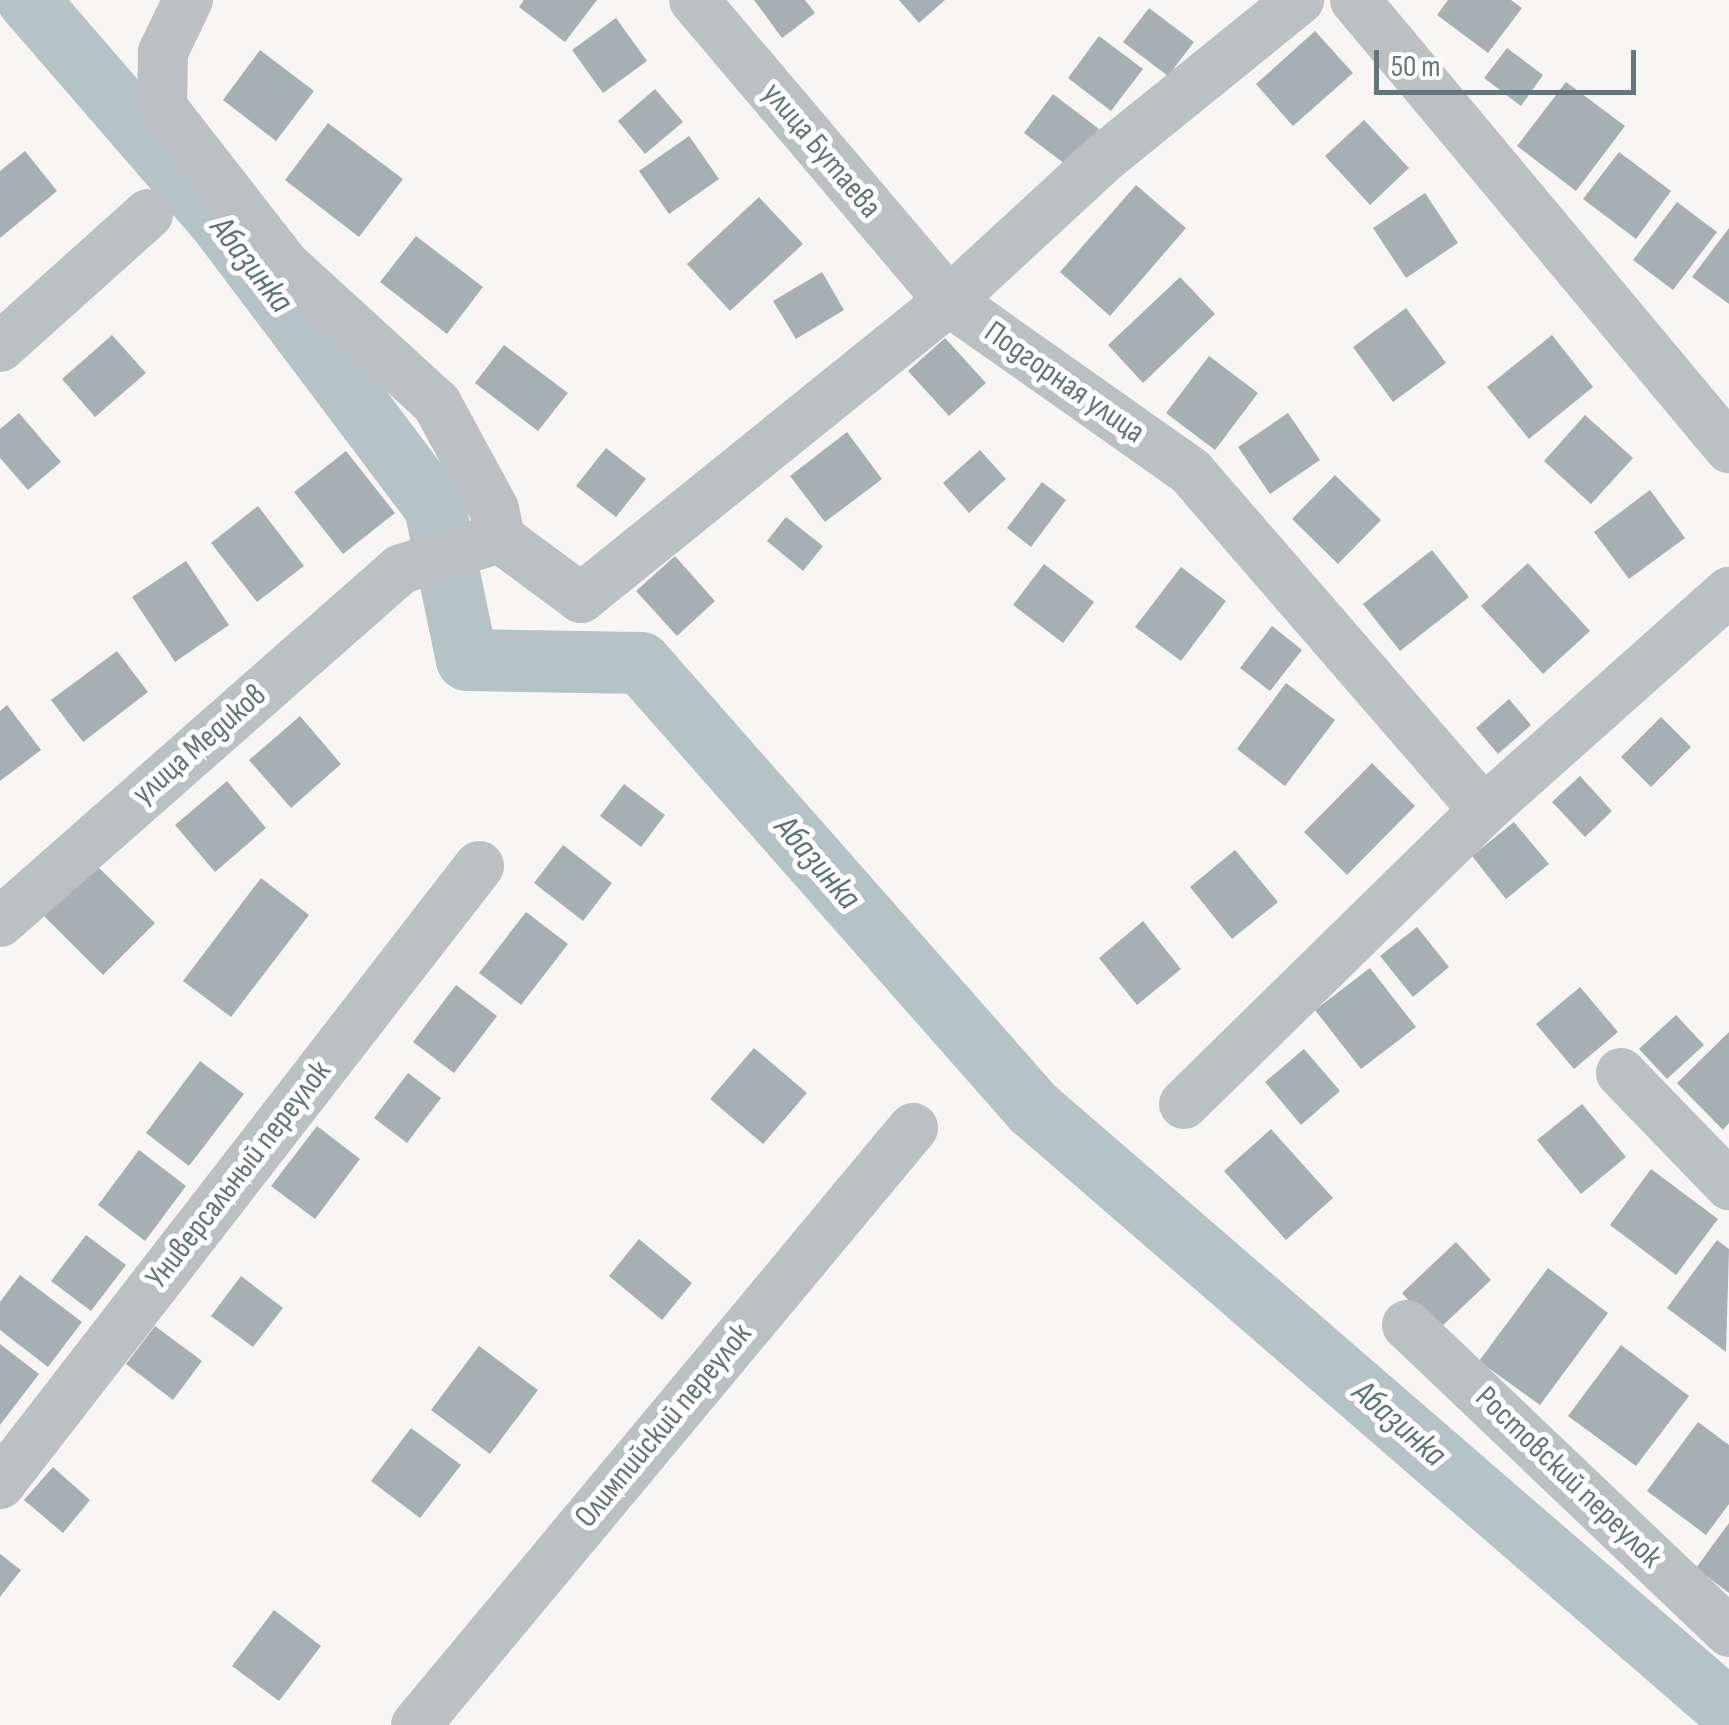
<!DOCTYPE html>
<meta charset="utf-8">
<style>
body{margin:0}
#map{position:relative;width:1729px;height:1725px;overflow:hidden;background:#f7f6f4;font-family:"Sofia Sans Condensed",sans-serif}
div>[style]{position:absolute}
.river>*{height:62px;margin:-31px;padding:0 31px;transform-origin:31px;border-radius:31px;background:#b6c3c6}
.building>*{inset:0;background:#a6afb2}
.minor>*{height:50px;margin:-25px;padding:0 25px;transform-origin:25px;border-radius:25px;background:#bbc1c3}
span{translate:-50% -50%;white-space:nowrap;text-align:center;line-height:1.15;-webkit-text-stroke:10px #fff;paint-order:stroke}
.street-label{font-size:32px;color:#64757c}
.water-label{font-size:35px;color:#5e7578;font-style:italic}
.scale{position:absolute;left:1374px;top:50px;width:262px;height:45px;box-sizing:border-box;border:5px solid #64757c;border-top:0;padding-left:12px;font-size:30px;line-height:35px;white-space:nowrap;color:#64757c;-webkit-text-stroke:8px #fff;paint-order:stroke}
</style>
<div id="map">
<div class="river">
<div style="left:28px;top:0;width:295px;rotate:49.1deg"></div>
<div style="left:221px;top:223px;width:356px;rotate:53deg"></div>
<div style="left:435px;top:507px;width:156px;rotate:78.2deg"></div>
<div style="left:467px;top:660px;width:174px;rotate:1deg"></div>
<div style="left:641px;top:663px;width:593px;rotate:48.62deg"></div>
<div style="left:1033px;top:1108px;width:920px;rotate:40.86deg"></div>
</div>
<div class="building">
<div style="clip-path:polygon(524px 0,597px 0,565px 42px,519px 7px)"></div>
<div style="clip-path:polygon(754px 0,805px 0,815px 13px,782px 38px)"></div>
<div style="clip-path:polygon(899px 0,945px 0,919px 23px)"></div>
<div style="clip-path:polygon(1448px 0,1511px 0,1522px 8px,1488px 53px,1437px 15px)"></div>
<div style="clip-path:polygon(1149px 8px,1194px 42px,1168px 76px,1123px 42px)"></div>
<div style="clip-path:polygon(616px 18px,647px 61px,603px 93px,572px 50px)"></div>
<div style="clip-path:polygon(1315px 31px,1353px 73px,1293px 126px,1256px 84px)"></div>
<div style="clip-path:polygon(1099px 36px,1143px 69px,1111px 111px,1068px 78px)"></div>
<div style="clip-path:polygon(1507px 48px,1543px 75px,1521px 106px,1484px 78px)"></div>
<div style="clip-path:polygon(260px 50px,314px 91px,276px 141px,223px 100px)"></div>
<div style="clip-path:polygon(1566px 82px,1625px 126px,1576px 191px,1517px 146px)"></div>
<div style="clip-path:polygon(655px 89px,683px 122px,645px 154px,618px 121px)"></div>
<div style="clip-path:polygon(1053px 94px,1099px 129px,1069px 167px,1024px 133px)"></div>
<div style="clip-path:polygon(1364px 120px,1409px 168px,1370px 205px,1325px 156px)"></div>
<div style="clip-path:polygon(328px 123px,403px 179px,359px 237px,285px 180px)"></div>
<div style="clip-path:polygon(689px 136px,719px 179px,669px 214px,639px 171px)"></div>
<div style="clip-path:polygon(25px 151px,57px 191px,0 238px,0 171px)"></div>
<div style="clip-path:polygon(1619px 152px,1671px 191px,1636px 239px,1583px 199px)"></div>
<div style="clip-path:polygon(1136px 185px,1186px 228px,1110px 316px,1060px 272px)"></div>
<div style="clip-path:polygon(1425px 193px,1458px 243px,1406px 278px,1373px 228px)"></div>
<div style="clip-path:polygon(759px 197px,803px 244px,730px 311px,687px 264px)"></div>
<div style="clip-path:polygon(1677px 202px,1717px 232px,1673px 290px,1633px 260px)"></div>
<div style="clip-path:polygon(1729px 228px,1729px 304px,1692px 277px)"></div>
<div style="clip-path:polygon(416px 236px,483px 287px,447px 334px,380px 282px)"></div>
<div style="clip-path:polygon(822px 272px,844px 310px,796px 339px,773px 301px)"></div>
<div style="clip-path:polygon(1180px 277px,1215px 314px,1143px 383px,1108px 345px)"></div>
<div style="clip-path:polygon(1406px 308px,1446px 363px,1393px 402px,1353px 347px)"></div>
<div style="clip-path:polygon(112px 335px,146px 373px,95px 417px,62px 379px)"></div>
<div style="clip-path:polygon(1552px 335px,1593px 387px,1529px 439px,1487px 387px)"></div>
<div style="clip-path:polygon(945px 338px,986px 383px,949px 416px,908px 371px)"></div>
<div style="clip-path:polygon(504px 345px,568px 393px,538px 431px,475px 383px)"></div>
<div style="clip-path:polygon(1209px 356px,1258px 393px,1215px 450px,1166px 413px)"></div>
<div style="clip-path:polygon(19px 413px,61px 462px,28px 490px,0 458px,0 429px)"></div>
<div style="clip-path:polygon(1288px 413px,1320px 460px,1270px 494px,1238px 447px)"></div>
<div style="clip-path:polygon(1585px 415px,1633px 458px,1591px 504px,1544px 461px)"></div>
<div style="clip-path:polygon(847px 432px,882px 479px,825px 522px,790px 476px)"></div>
<div style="clip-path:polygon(606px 448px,646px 479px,616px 517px,576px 486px)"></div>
<div style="clip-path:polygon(980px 450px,1006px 479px,969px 513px,943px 483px)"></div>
<div style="clip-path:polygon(346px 451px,395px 513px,343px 554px,294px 492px)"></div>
<div style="clip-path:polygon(1335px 475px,1381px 520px,1338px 564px,1292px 519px)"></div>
<div style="clip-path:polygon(1042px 482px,1066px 500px,1031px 547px,1007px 528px)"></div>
<div style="clip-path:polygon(1650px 490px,1685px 538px,1629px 579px,1594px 532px)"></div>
<div style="clip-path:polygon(258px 506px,304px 566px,257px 602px,211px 543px)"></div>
<div style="clip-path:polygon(786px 517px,823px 546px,803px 571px,767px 541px)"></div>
<div style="clip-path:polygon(1432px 550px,1469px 597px,1400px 651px,1363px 604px)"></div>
<div style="clip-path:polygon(675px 556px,715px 601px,677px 636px,636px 591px)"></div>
<div style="clip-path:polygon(186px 561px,229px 625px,175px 662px,132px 597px)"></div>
<div style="clip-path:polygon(1528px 563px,1590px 631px,1543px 674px,1481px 606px)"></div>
<div style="clip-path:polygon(1044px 564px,1094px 602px,1063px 643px,1013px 605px)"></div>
<div style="clip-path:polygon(1181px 567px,1226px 601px,1181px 661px,1135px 627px)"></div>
<div style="clip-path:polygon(1272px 626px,1302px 650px,1270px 691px,1240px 668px)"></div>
<div style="clip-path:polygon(117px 651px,148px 692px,83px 742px,51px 700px)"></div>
<div style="clip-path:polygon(1286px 683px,1335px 720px,1285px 786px,1237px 749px)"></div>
<div style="clip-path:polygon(1509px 699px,1531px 725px,1498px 754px,1476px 728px)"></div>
<div style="clip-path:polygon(7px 705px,41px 750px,0 781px,0 711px)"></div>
<div style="clip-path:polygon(300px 716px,341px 764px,291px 808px,249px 760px)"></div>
<div style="clip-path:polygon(1661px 717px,1691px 747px,1651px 787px,1621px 757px)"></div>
<div style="clip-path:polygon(1372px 763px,1415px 806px,1347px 875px,1304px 832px)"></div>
<div style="clip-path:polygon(1580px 776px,1612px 811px,1585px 837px,1552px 802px)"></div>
<div style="clip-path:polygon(227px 781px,266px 828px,215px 872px,175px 825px)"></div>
<div style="clip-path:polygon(624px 784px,665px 815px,641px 847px,600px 816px)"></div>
<div style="clip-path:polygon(1514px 822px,1549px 864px,1506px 899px,1472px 856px)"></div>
<div style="clip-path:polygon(563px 845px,612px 883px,583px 921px,534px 883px)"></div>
<div style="clip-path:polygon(1235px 850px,1278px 902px,1232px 939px,1190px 887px)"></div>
<div style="clip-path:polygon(95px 864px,155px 923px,103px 975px,44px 916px)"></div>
<div style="clip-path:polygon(261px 878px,309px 915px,231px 1017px,183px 981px)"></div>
<div style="clip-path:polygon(526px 912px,568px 944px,521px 1005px,479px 973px)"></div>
<div style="clip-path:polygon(1143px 921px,1181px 969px,1137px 1005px,1099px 958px)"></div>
<div style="clip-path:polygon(1417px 927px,1449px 967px,1413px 997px,1380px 956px)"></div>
<div style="clip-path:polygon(1370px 968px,1416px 1027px,1361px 1069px,1315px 1010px)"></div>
<div style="clip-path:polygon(456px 985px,497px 1016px,454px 1073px,413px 1042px)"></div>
<div style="clip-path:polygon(1580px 987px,1618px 1032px,1574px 1069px,1536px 1024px)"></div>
<div style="clip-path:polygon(1676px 1015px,1704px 1045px,1667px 1079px,1639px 1049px)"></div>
<div style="clip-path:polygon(1729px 1032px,1729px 1123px,1723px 1130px,1677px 1083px)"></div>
<div style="clip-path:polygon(754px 1048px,807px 1093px,763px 1144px,710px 1099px)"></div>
<div style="clip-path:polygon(1304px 1049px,1340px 1091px,1301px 1125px,1265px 1082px)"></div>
<div style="clip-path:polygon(200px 1061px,244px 1094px,189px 1166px,146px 1133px)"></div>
<div style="clip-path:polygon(408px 1073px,441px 1098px,407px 1143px,374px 1118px)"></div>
<div style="clip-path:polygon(1582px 1104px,1626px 1157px,1581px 1194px,1537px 1140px)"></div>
<div style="clip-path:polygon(317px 1126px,360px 1159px,315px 1219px,271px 1186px)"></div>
<div style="clip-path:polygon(1271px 1129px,1333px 1198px,1286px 1240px,1224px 1171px)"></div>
<div style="clip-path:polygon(139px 1150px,186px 1186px,145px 1241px,98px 1205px)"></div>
<div style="clip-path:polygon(1651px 1169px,1718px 1219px,1676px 1275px,1610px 1225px)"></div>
<div style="clip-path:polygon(86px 1235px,126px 1265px,91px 1311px,51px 1281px)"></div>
<div style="clip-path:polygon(639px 1239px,692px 1283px,662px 1320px,609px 1276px)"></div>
<div style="clip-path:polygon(1717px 1240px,1729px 1249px,1726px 1352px,1667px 1308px)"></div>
<div style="clip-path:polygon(1456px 1242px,1491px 1280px,1437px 1331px,1402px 1293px)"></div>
<div style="clip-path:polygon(1548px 1268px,1608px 1313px,1540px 1405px,1479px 1361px)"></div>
<div style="clip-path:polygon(20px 1275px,82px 1322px,48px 1367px,0 1330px,0 1302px)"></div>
<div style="clip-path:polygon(241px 1276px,283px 1308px,253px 1347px,211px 1316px)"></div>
<div style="clip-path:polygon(155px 1326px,202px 1361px,173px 1400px,126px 1364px)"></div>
<div style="clip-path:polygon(0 1344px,39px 1374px,0 1425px)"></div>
<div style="clip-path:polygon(1621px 1345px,1689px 1396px,1636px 1466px,1568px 1416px)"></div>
<div style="clip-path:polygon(479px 1346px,538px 1390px,490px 1454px,431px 1410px)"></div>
<div style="clip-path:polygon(1698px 1422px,1729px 1445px,1729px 1504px,1706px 1535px,1647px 1491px)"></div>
<div style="clip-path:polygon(411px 1428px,461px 1465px,420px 1518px,371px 1481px)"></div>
<div style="clip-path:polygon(53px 1467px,90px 1500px,63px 1533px,24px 1500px)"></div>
<div style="clip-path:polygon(1729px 1523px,1729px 1593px,1696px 1568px)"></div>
<div style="clip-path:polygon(0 1554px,21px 1570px,0 1597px)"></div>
<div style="clip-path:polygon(274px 1610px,321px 1646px,279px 1701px,232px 1666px)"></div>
</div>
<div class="minor">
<div style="left:188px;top:0;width:58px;rotate:115.7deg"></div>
<div style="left:163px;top:52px;width:55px;rotate:91deg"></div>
<div style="left:162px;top:107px;width:200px;rotate:52.1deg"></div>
<div style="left:285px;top:265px;width:206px;rotate:42.4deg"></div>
<div style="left:437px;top:404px;width:119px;rotate:61.5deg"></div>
<div style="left:494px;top:509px;width:30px;rotate:78deg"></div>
<div style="left:500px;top:538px;width:101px;rotate:36.5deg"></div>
<div style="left:581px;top:598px;width:473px;rotate:-38.9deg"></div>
<div style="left:949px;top:301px;width:212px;rotate:-42.7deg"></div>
<div style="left:1105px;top:157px;width:250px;rotate:-39deg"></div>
<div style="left:694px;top:0;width:394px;rotate:49.7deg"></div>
<div style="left:949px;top:301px;width:296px;rotate:35.2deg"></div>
<div style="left:1191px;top:472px;width:447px;rotate:49.1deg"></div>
<div style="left:1355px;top:0;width:584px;rotate:50.14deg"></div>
<div style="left:0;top:347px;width:199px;rotate:-41.9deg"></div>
<div style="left:0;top:922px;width:534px;rotate:-41.36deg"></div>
<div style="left:401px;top:569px;width:104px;rotate:-17.4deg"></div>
<div style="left:1621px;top:1073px;width:156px;rotate:46deg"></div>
<div style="left:1184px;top:1104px;width:420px;rotate:-44.4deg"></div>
<div style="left:1484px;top:810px;width:328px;rotate:-41.7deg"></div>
<div style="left:1407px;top:1325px;width:445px;rotate:43.6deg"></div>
<div style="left:0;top:1484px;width:782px;rotate:-52.22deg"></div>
<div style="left:416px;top:1725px;width:777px;rotate:-50.22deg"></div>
</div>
<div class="street-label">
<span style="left:821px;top:151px;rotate:50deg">улица Бутаева</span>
<span style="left:1064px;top:383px;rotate:35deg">Подгорная улица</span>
<span style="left:200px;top:745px;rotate:-41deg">улица Медиков</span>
<span style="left:239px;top:1175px;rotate:-52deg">Универсальный переулок</span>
<span style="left:664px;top:1426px;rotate:-50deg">Олимпийский переулок</span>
<span style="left:1568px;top:1478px;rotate:44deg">Ростовский переулок</span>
</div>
<div class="water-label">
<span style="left:251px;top:265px;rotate:52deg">Абазинка</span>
<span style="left:817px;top:863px;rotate:49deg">Абазинка</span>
<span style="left:1399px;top:1424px;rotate:41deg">Абазинка</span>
</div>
<div class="scale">50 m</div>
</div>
